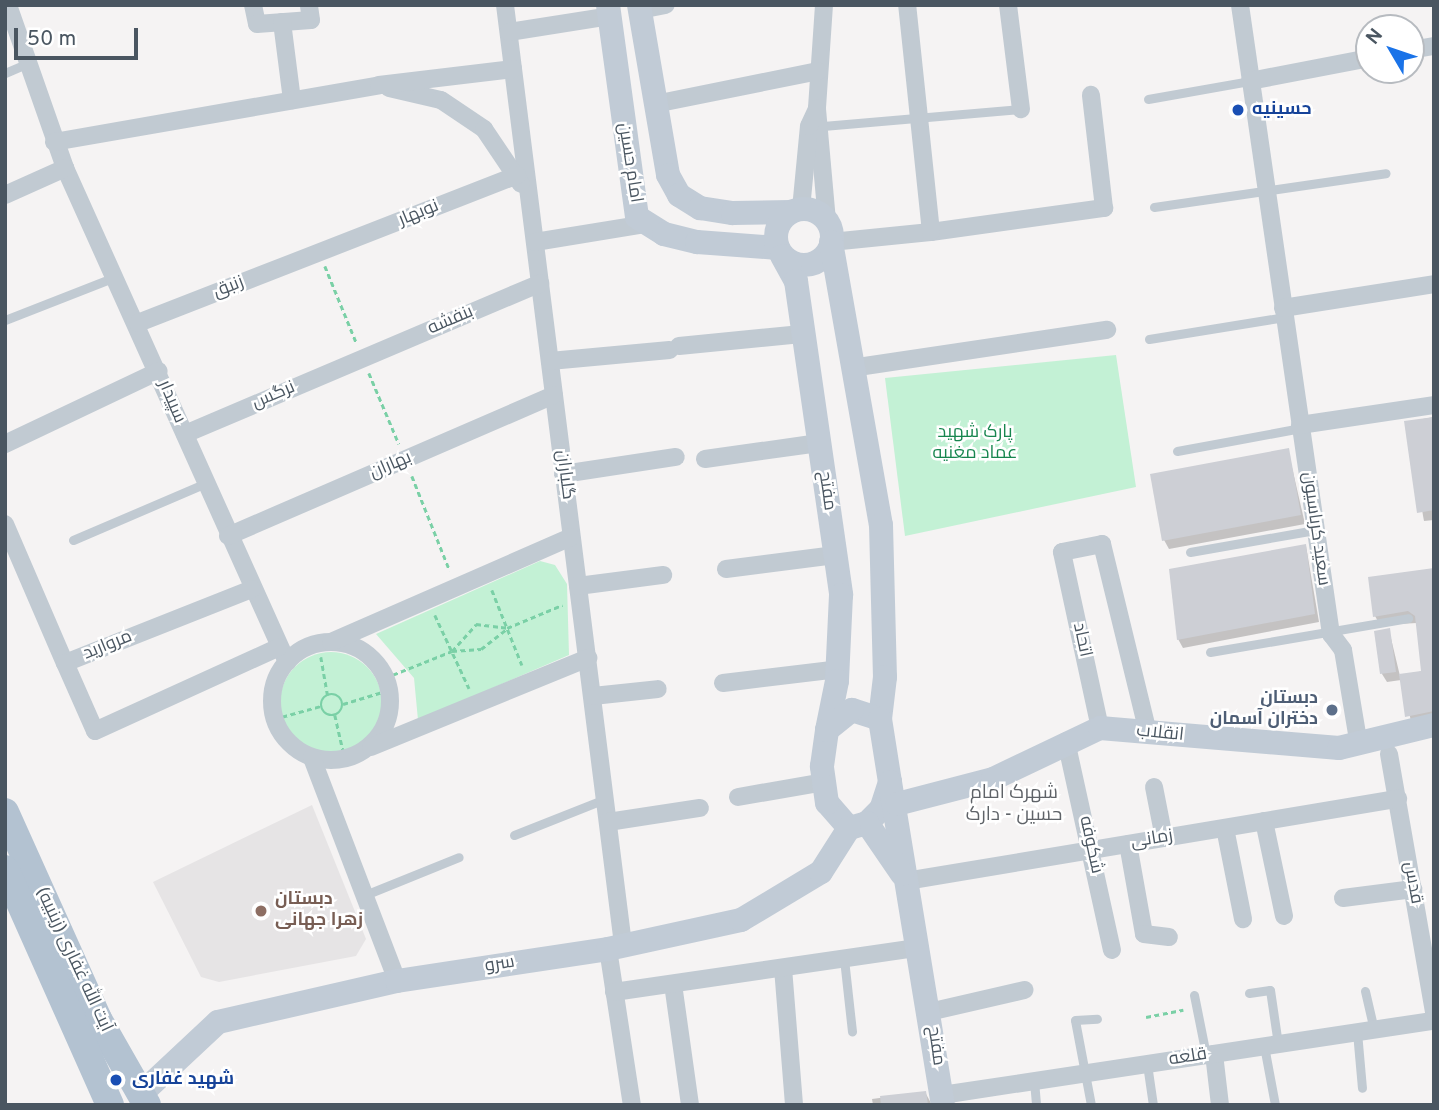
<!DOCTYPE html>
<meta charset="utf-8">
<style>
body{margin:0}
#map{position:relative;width:1439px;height:1110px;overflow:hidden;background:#f5f3f3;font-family:Overpass,Cairo,sans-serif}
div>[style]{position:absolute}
.education>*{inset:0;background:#e6e4e5}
.green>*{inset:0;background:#c3f1d5}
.round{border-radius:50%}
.shadow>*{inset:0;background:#0003}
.building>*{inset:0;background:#cdcfd5}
.path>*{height:2.5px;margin-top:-1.25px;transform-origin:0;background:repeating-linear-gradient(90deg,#7ad0a6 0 5px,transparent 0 8.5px)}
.path>.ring{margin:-1.25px;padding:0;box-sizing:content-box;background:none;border:2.5px solid #7ad0a6;border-radius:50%}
.lane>*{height:9px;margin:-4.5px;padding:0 4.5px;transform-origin:4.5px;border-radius:4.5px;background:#c1cad2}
.street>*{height:18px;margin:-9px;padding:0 9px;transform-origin:9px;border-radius:9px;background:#c1cad2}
.street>.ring{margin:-9px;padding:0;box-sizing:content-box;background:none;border:18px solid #c1cad2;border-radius:50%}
.secondary>*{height:24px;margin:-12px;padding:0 12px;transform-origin:12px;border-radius:12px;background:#c1cbd6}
.secondary>.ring{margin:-12px;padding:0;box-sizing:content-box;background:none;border:24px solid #c1cbd6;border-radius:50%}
.primary>*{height:28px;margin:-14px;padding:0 14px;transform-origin:14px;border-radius:14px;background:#b3c2d1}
.dots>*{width:19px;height:19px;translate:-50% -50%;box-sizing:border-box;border:4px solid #fff;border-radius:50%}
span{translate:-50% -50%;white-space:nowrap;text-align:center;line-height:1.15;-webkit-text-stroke:5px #fff;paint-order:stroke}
.transit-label{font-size:18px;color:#164399;font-weight:700}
.left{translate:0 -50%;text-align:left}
.street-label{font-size:18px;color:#4a5661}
.park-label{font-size:18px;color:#17864f}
.service-label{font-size:18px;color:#4e5e75;font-weight:700}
.right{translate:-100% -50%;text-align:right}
.education-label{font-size:18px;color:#785e54;font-weight:700}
.neighbourhood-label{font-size:19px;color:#5f6368}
.frame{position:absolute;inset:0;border:7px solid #4a5661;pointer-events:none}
.north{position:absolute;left:1355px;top:14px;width:70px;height:70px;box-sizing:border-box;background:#fff;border:2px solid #b7bbc0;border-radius:50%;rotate:309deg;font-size:19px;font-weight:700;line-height:28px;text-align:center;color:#4a5661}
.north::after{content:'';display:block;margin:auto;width:24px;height:32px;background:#1a73e8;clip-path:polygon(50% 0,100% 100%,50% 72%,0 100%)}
.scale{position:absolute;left:14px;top:28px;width:124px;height:32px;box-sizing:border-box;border:4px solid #4a5661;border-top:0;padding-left:9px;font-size:21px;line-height:24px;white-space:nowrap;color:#4a5661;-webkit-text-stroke:5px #fff;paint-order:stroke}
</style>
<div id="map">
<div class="education">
<div style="clip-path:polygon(312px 805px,366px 939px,356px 956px,219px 982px,201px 977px,153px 882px)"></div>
</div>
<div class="green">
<div style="clip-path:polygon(1116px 355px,1136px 487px,905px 536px,885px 378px)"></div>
<div style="clip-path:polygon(540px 561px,555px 565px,567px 584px,569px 655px,418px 720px,414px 678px,376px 634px)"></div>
<div class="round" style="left:280px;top:652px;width:102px;height:102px"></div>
</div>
<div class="shadow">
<div style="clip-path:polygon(1434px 417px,1434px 520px,1424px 521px,1406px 422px)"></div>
<div style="clip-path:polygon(1288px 450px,1305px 524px,1169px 549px,1164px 540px)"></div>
<div style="clip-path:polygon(1306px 546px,1319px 622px,1183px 648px,1178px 639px)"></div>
<div style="clip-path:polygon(1434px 569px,1434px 722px,1412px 725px,1401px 680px,1387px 682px,1382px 674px,1389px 630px,1400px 676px,1423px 671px,1417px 623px,1380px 625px,1375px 616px)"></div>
<div style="clip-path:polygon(925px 1092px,932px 1105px,873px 1105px,872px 1099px)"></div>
</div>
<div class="building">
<div style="clip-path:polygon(1434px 417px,1434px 510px,1417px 513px,1404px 421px)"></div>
<div style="clip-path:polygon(1289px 448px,1301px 515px,1162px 541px,1150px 474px)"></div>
<div style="clip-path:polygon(1306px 544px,1315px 614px,1177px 640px,1169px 569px)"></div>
<div style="clip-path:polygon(1434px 568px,1434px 711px,1405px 717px,1399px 674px,1421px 671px,1415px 616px,1408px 611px,1373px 617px,1368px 577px)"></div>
<div style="clip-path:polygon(1390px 628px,1396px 672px,1380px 674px,1374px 631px)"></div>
<div style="clip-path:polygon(926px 1091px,928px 1105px,881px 1105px,880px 1096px)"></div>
</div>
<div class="path">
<div style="left:325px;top:266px;width:84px;rotate:67.7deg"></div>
<div style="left:369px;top:373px;width:77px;rotate:67.1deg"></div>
<div style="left:412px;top:476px;width:102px;rotate:68.2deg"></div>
<div style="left:492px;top:590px;width:81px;rotate:68.2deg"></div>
<div style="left:435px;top:615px;width:81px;rotate:65deg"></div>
<div style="left:452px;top:651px;width:29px;rotate:-4deg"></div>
<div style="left:481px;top:649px;width:33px;rotate:-38deg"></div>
<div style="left:321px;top:657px;width:39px;rotate:80deg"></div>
<div style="left:385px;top:678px;width:72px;rotate:-21.9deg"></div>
<div style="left:452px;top:651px;width:36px;rotate:-48deg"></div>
<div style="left:476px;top:624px;width:31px;rotate:7deg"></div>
<div style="left:507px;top:628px;width:60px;rotate:-22.7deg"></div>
<div class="ring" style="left:321px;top:694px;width:19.5px;height:19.5px"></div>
<div style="left:343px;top:704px;width:48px;rotate:-16.9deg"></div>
<div style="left:335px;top:715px;width:45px;rotate:77.2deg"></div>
<div style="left:274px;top:719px;width:49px;rotate:-15.5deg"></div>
<div style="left:1146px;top:1017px;width:38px;rotate:-11deg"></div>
</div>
<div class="lane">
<div style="left:5px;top:73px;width:25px;rotate:-23deg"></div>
<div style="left:1148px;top:99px;width:104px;rotate:-10deg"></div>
<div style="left:823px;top:126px;width:199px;rotate:-4.9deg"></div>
<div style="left:1154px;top:207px;width:234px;rotate:-8.3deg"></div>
<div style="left:5px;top:320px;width:118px;rotate:-21.4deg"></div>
<div style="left:1149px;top:339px;width:138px;rotate:-9.2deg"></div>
<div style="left:1177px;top:451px;width:126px;rotate:-10.5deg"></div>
<div style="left:73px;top:540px;width:145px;rotate:-23.2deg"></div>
<div style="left:1190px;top:552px;width:127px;rotate:-10deg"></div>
<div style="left:1210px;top:652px;width:201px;rotate:-9.7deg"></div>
<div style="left:514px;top:835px;width:98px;rotate:-21.6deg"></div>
<div style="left:365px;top:895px;width:101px;rotate:-22deg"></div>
<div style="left:844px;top:959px;width:73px;rotate:83.7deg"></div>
<div style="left:1365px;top:991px;width:40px;rotate:77deg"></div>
<div style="left:1249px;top:993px;width:21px;rotate:-8deg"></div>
<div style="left:1270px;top:990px;width:55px;rotate:81.6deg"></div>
<div style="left:1194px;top:995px;width:61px;rotate:78.7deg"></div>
<div style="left:1357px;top:1032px;width:56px;rotate:84.9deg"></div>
<div style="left:1264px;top:1046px;width:60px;rotate:79.4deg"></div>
<div style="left:1147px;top:1064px;width:41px;rotate:81.7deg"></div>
<div style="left:1034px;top:1081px;width:24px;rotate:85deg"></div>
<div style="left:1091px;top:1105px;width:86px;rotate:-100.7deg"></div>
<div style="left:1075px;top:1020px;width:22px;rotate:-3deg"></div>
</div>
<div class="street">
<div style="left:8px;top:5px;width:173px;rotate:70.7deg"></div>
<div style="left:65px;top:168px;width:542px;rotate:65.8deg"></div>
<div style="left:253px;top:5px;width:19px;rotate:78deg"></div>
<div style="left:257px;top:24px;width:54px;rotate:-4.2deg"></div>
<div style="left:311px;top:20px;width:15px;rotate:-98deg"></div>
<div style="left:505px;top:5px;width:947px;rotate:82.84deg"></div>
<div style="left:824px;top:5px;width:104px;rotate:93.9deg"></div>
<div style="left:817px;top:109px;width:112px;rotate:84.9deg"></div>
<div style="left:1008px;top:5px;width:105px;rotate:82.9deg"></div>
<div style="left:1240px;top:5px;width:636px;rotate:81.77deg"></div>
<div style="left:1331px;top:634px;width:20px;rotate:53deg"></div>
<div style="left:1343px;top:650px;width:97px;rotate:80.5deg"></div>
<div style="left:640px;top:10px;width:26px;rotate:-11deg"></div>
<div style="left:282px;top:22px;width:79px;rotate:82.7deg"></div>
<div style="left:509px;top:32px;width:102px;rotate:-9deg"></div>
<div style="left:1411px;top:50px;width:23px;rotate:-10deg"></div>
<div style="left:1250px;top:81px;width:121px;rotate:-10.9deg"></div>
<div style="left:389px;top:88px;width:53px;rotate:13deg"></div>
<div style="left:441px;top:100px;width:52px;rotate:34deg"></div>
<div style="left:484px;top:129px;width:66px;rotate:56.1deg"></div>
<div style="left:655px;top:104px;width:166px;rotate:-11.4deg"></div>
<div style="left:54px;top:142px;width:330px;rotate:-9.9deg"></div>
<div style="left:379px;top:85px;width:135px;rotate:-6.8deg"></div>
<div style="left:5px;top:195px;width:66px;rotate:-24.2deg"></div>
<div style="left:801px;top:209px;width:83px;rotate:-84.5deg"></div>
<div style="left:809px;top:126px;width:19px;rotate:-65deg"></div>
<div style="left:931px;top:232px;width:175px;rotate:-7.9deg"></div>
<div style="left:1104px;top:208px;width:114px;rotate:-96.6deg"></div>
<div style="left:535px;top:242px;width:111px;rotate:-9.3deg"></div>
<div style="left:831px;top:242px;width:100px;rotate:-5.7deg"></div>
<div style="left:931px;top:232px;width:228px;rotate:-96deg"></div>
<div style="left:1283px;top:308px;width:153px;rotate:-9deg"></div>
<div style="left:138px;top:323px;width:407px;rotate:-21.3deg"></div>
<div style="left:679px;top:346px;width:123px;rotate:-5.6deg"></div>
<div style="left:550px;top:361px;width:120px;rotate:-5.3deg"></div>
<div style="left:858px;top:367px;width:252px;rotate:-8.5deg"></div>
<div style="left:1300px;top:425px;width:135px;rotate:-8.5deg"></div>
<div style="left:185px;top:434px;width:386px;rotate:-23deg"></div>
<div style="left:5px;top:444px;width:170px;rotate:-25.4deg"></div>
<div style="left:705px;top:459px;width:115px;rotate:-8deg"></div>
<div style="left:563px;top:474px;width:114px;rotate:-8.6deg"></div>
<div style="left:5px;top:524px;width:151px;rotate:66.7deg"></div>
<div style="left:65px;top:663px;width:201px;rotate:-21.6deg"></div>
<div style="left:228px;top:536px;width:355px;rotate:-23.4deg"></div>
<div style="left:726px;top:569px;width:110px;rotate:-7.3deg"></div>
<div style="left:578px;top:586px;width:86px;rotate:-7.4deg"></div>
<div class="ring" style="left:272px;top:642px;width:100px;height:100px"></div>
<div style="left:331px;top:642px;width:262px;rotate:-23.6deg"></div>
<div style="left:65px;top:663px;width:74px;rotate:66.2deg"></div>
<div style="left:95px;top:731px;width:202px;rotate:-24.5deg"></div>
<div style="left:723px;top:683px;width:116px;rotate:-6.9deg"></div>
<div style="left:593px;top:696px;width:65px;rotate:-6.1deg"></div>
<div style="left:1100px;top:728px;width:180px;rotate:-102.2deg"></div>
<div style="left:1062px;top:552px;width:41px;rotate:-11.3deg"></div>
<div style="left:1102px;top:544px;width:194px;rotate:76.3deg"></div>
<div style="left:1066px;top:741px;width:214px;rotate:77.6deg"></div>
<div style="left:371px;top:747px;width:235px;rotate:-22.3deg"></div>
<div style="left:1389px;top:754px;width:263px;rotate:80.1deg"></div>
<div style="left:312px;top:758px;width:239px;rotate:69.1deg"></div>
<div style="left:1154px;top:787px;width:52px;rotate:78.9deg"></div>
<div style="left:738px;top:797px;width:87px;rotate:-9.9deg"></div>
<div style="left:1264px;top:821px;width:97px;rotate:78.1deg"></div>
<div style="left:608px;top:822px;width:93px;rotate:-8.7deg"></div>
<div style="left:1225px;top:828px;width:93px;rotate:78.8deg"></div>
<div style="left:1128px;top:844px;width:91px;rotate:79.9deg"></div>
<div style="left:1144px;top:934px;width:25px;rotate:7deg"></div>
<div style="left:906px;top:881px;width:499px;rotate:-9.5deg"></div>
<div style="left:1343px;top:898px;width:71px;rotate:-7.3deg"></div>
<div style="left:608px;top:949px;width:158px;rotate:81.3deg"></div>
<div style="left:783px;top:968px;width:137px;rotate:85.4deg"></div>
<div style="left:673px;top:984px;width:122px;rotate:82deg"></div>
<div style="left:614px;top:992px;width:306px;rotate:-8.3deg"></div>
<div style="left:929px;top:1012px;width:98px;rotate:-13deg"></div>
<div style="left:1214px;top:1054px;width:51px;rotate:83.3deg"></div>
<div style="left:942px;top:1095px;width:498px;rotate:-8.6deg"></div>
</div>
<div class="secondary">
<div style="left:608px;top:5px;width:214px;rotate:82.2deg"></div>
<div style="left:637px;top:217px;width:32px;rotate:32deg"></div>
<div style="left:664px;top:234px;width:34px;rotate:14deg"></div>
<div style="left:697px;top:242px;width:81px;rotate:4.2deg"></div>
<div style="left:639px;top:5px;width:172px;rotate:80.3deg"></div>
<div style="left:668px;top:175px;width:23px;rotate:61deg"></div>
<div style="left:679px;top:195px;width:25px;rotate:32deg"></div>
<div style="left:700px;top:208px;width:33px;rotate:9deg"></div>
<div style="left:733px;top:213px;width:58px;rotate:-1deg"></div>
<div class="ring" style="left:776px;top:209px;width:32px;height:32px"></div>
<div style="left:831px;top:242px;width:287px;rotate:80deg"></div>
<div style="left:881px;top:525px;width:152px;rotate:88.5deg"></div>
<div style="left:885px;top:677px;width:42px;rotate:96.8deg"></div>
<div style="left:782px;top:256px;width:29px;rotate:61deg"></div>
<div style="left:796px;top:281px;width:317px;rotate:81.8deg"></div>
<div style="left:841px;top:595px;width:86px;rotate:92.7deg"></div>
<div style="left:837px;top:681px;width:50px;rotate:101.5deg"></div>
<div style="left:852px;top:710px;width:29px;rotate:18deg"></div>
<div style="left:880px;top:719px;width:64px;rotate:81deg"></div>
<div style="left:890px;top:782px;width:28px;rotate:108deg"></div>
<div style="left:881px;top:809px;width:20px;rotate:135deg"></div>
<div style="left:867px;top:823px;width:19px;rotate:164deg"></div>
<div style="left:849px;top:828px;width:33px;rotate:-131deg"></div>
<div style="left:827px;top:803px;width:37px;rotate:-98deg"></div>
<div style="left:822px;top:766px;width:36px;rotate:-82deg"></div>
<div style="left:827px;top:730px;width:32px;rotate:-39deg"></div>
<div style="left:890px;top:782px;width:327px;rotate:80.7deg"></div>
<div style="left:897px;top:804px;width:99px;rotate:-14.6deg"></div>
<div style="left:993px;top:779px;width:119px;rotate:-25.5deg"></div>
<div style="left:1100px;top:728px;width:240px;rotate:4.8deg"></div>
<div style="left:1339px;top:748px;width:98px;rotate:-13.6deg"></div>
<div style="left:867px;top:823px;width:62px;rotate:55.5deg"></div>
<div style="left:142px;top:1093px;width:104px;rotate:-43.1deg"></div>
<div style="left:218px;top:1022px;width:184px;rotate:-12.9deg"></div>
<div style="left:397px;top:981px;width:213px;rotate:-8.6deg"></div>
<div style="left:608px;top:949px;width:136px;rotate:-12.3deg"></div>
<div style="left:741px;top:920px;width:93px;rotate:-31deg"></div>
<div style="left:821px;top:872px;width:52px;rotate:-57.5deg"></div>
</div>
<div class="primary">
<div style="left:5px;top:812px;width:227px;rotate:65.8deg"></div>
<div style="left:98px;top:1019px;width:99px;rotate:60.3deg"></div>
<div style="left:5px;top:869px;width:258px;rotate:66deg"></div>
</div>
<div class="dots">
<div style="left:1238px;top:110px;background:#1a4fb4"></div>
<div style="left:1332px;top:710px;background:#5c6f8a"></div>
<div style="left:261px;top:911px;background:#8d6e63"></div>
<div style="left:116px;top:1080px;background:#1a4fb4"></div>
</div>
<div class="transit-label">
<span class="left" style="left:1252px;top:110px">حسینیه</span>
<span class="left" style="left:132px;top:1080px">شهید غفاری</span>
</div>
<div class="street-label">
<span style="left:629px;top:163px;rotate:81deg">امام حسین</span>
<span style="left:419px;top:214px;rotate:-22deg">نوبهار</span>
<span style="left:229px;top:288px;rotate:-21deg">زنبق</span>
<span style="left:451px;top:321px;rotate:-23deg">بنفشه</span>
<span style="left:274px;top:396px;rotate:-23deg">نرگس</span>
<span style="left:171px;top:402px;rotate:67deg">سپیدار</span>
<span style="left:391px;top:466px;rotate:-23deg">بهاران</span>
<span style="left:564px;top:475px;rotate:83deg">گلباران</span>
<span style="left:826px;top:491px;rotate:82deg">مفتح</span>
<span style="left:1315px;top:529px;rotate:82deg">سعید کرباسیون</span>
<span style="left:1081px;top:640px;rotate:78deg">اتحاد</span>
<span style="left:108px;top:646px;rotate:-22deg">مروارید</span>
<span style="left:1160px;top:734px;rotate:6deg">انقلاب</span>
<span style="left:1152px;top:840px;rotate:-9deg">زمانی</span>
<span style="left:1090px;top:845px;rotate:78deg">شکوفه</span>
<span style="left:1412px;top:883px;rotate:80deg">قدس</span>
<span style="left:73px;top:960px;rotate:65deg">آیت الله غفاری (زینبیه)</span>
<span style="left:500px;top:965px;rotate:-9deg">سرو</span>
<span style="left:935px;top:1046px;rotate:82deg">مفتح</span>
<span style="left:1188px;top:1058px;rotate:-9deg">قلعه</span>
</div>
<div class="park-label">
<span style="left:975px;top:444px">پارک شهید<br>عماد مغنیه</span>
</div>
<div class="service-label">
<span class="right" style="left:1318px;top:710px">دبستان<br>دختران آسمان</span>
</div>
<div class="education-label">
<span class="left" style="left:275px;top:911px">دبستان<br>زهرا جهانی</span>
</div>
<div class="neighbourhood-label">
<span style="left:1014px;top:805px">شهرک امام<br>حسین - دارک</span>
</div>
<div class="frame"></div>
<div class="north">N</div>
<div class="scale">50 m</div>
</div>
